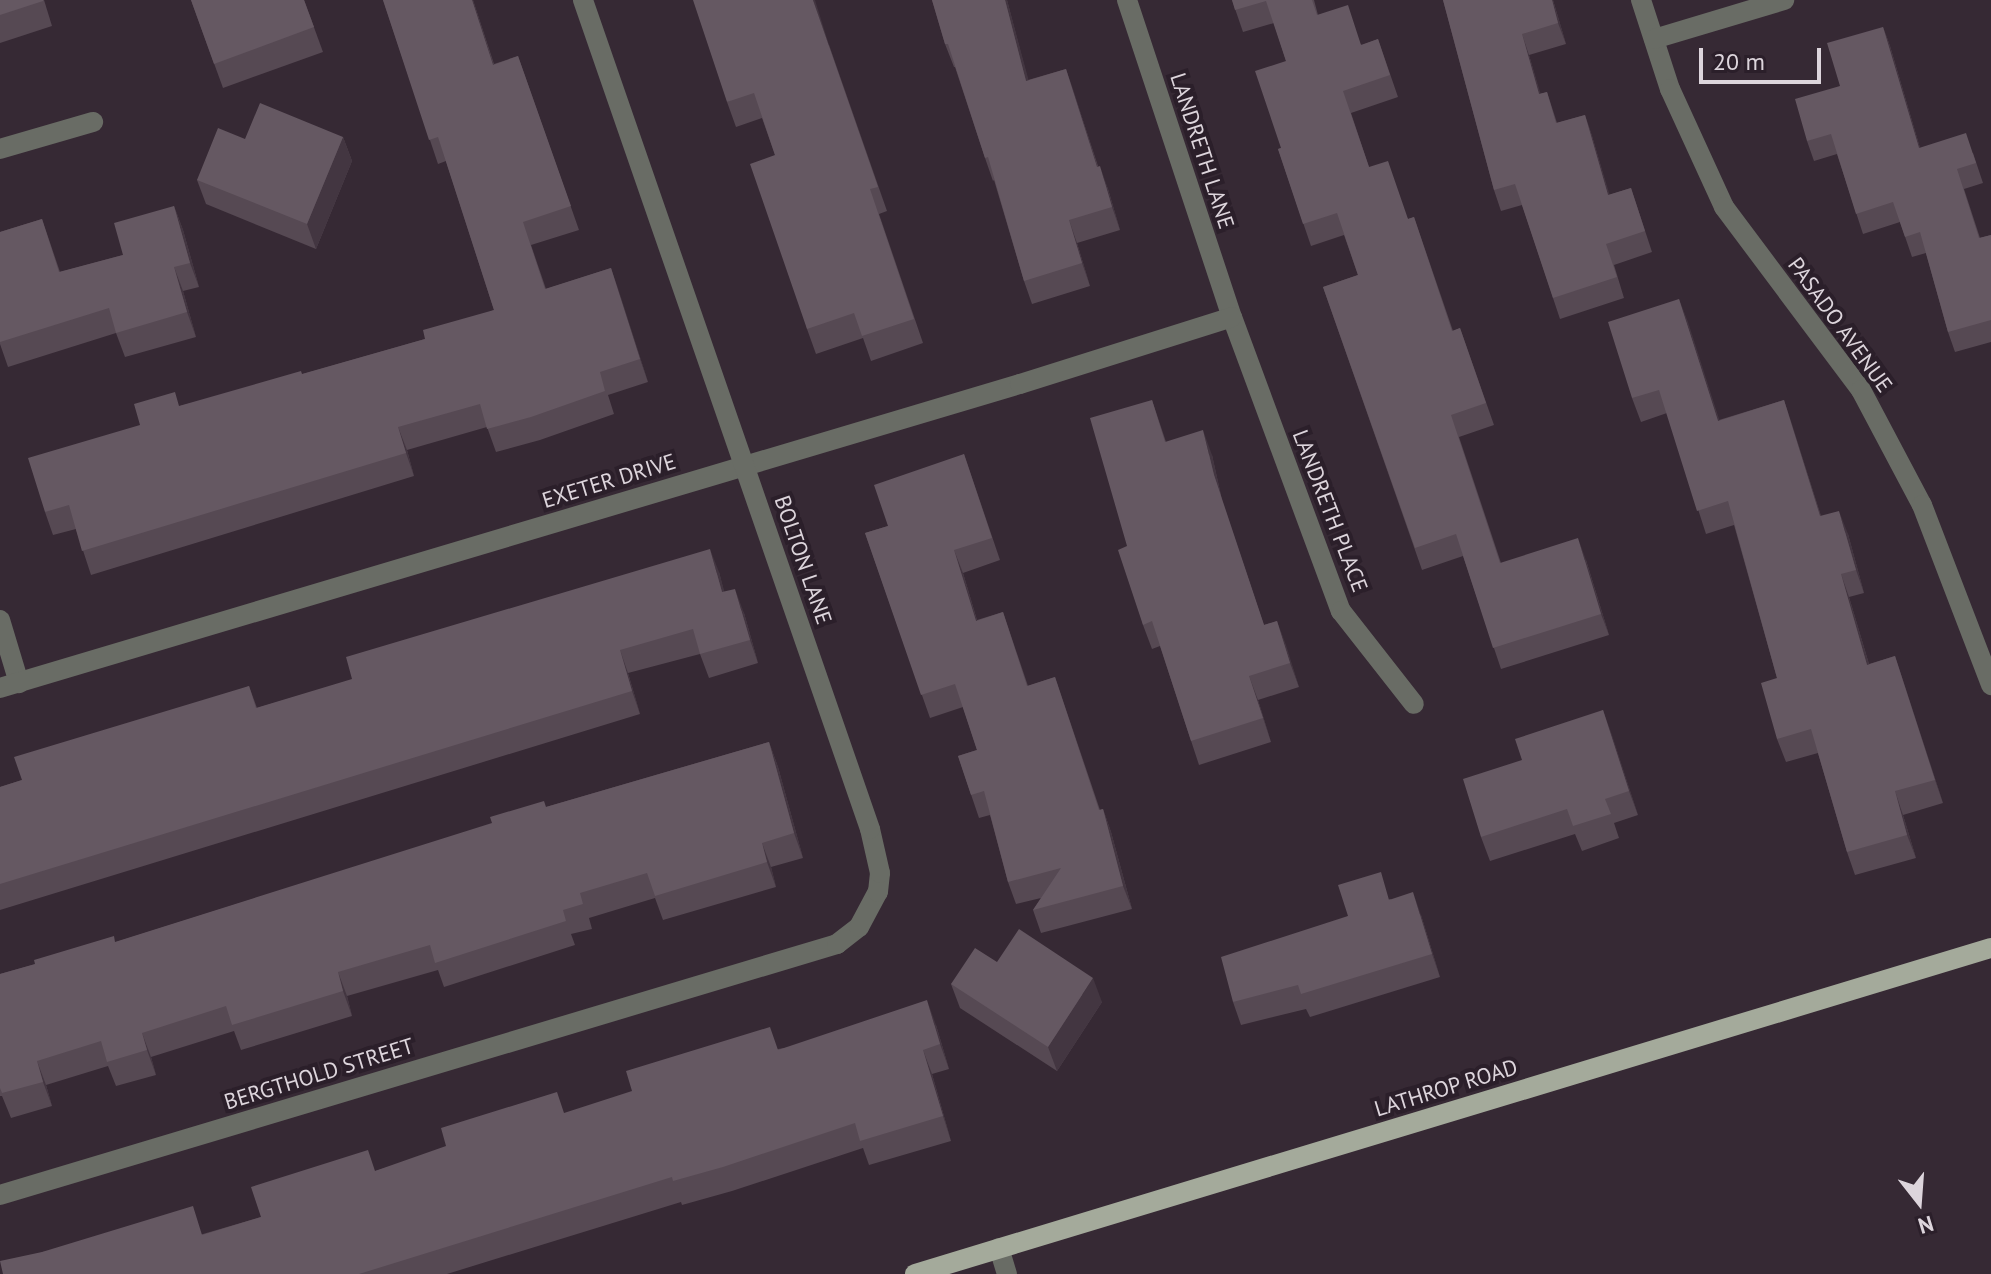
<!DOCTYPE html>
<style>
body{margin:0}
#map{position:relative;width:1991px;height:1274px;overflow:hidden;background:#362934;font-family:"PT Sans",sans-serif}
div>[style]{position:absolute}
.minor>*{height:20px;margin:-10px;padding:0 10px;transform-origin:10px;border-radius:10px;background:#696c65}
.major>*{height:20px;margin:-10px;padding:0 10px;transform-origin:10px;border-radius:10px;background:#a4aa9b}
.wall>*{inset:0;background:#564953}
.shaded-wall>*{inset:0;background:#433641}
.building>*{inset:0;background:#655862}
span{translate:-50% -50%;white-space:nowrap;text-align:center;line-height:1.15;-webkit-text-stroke:8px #2b1f2a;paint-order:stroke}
.street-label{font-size:22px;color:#ddd5dc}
.north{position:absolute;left:1879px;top:1162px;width:80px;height:80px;-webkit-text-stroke:6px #2b1f2a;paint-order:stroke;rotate:163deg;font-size:22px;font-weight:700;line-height:32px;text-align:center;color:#ddd5dc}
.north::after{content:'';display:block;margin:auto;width:28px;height:36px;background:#ddd5dc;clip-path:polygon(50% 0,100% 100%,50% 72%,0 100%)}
.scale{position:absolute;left:1699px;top:48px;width:122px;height:36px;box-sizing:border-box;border:4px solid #ddd5dc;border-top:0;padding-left:10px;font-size:24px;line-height:28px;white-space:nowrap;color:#ddd5dc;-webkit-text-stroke:6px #2b1f2a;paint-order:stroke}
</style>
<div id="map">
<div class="minor">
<div style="left:1127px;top:0;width:334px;rotate:71.7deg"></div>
<div style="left:1232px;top:317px;width:314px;rotate:69.7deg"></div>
<div style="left:1341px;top:611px;width:118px;rotate:51.9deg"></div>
<div style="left:1641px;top:0;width:94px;rotate:72deg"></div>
<div style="left:1670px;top:89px;width:130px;rotate:65.4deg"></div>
<div style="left:1724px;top:207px;width:229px;rotate:53.2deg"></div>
<div style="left:1861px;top:390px;width:130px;rotate:62.1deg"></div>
<div style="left:1922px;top:505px;width:193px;rotate:69deg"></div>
<div style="left:1654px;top:39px;width:136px;rotate:-16.7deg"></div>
<div style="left:0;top:149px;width:97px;rotate:-16.2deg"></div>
<div style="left:0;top:620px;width:66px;rotate:73.2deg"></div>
<div style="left:0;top:688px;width:1064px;rotate:-16.6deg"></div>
<div style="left:1020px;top:384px;width:222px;rotate:-17.5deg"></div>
<div style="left:0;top:1195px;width:874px;rotate:-16.69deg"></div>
<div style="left:837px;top:944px;width:28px;rotate:-38deg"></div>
<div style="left:859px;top:927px;width:40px;rotate:-62deg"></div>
<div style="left:878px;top:892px;width:19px;rotate:-84deg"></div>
<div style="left:880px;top:873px;width:45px;rotate:-102.8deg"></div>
<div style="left:870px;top:829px;width:877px;rotate:-109.1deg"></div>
<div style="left:999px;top:1248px;width:27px;rotate:73deg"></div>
</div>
<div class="major">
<div style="left:915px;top:1274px;width:1124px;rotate:-16.86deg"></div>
</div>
<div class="wall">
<div style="clip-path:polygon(0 0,44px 0,52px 26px,0 43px)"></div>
<div style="clip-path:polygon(191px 0,304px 0,323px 52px,223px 88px)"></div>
<div style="clip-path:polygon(383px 0,473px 0,494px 64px,518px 56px,579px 230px,531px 245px,546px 289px,611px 268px,648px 382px,608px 395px,614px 414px,540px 440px,496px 452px,487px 427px,407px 450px,414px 476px,91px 575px,76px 529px,53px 535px,45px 512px,180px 406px,303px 374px,425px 339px,494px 310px,446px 161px,438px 164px)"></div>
<div style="clip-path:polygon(932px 0,1007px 0,1028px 80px,1066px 69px,1098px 166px,1108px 189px,1120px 230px,1077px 243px,1090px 286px,1032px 304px,1024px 281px,994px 180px,993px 181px,985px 158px,955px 67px,954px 67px,945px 44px)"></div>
<div style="clip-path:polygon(1232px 0,1314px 0,1318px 15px,1362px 45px,1378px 39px,1398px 97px,1351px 113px,1369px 167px,1408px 219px,1414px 217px,1453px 331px,1460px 328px,1494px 425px,1459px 437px,1501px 563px,1586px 560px,1609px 635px,1501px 669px,1463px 556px,1422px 570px,1323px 287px,1358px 275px,1344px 235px,1311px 246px,1278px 149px,1281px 148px,1286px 61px,1274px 23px,1243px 32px)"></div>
<div style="clip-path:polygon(1443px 0,1553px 0,1566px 44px,1529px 55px,1540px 94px,1547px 92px,1557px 123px,1585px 115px,1592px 136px,1609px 195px,1631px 188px,1652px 252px,1614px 265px,1624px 298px,1560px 319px,1522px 205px,1501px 211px,1494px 190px)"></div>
<div style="clip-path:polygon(1883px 27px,1890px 46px,1920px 148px,1973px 153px,1983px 183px,1964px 189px,1980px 238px,1991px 235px,1991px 342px,1955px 352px,1948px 332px,1926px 253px,1912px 257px,1900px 222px,1863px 234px,1837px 154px,1814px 161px,1807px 141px,1840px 86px)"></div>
<div style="clip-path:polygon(829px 45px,887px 211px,879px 214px,923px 343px,871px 361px,863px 338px,816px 354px,807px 329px,775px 155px,762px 118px,736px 127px,727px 102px)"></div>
<div style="clip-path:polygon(343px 137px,352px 161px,316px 249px,206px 204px,197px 180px,245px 139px)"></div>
<div style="clip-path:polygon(174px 206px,183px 230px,199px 287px,183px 291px,196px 337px,125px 357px,116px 333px,8px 367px,0 344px,0 232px,42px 219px,60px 272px,123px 255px)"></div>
<div style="clip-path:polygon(1679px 299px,1719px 420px,1784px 400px,1821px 516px,1848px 534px,1864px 593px,1849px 597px,1869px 664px,1895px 656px,1943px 803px,1903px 815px,1916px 858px,1855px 875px,1847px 852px,1818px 753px,1786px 762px,1777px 739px,1777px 678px,1734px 525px,1706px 534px,1667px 413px,1641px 422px,1632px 398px)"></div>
<div style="clip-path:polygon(1152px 400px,1166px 442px,1212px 455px,1222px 500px,1264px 625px,1277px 621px,1299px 687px,1258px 700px,1271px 742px,1199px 765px,1160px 646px,1152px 649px,1143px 625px,1127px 546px)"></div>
<div style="clip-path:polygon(964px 454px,1000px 560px,963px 573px,977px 620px,1003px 612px,1028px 686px,1055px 677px,1100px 810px,1103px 809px,1111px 832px,1132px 909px,1041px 933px,1033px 910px,1041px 898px,1016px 904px,1008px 882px,990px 815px,979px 818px,958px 756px,977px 750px,963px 707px,930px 718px,865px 533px,888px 526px)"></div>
<div style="clip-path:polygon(719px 572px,724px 592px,744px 613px,758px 663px,709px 678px,700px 654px,628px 673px,640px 714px,0 910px,0 787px,22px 780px,249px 686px,257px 708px)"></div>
<div style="clip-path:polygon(1603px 710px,1638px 815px,1614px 823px,1619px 838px,1582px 851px,1575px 834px,1490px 861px,1481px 837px,1522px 760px)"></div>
<div style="clip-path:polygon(769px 742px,778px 767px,803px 858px,771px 867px,776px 887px,663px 920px,655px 898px,589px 918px,592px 929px,571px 934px,575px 945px,444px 987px,438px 970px,347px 996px,352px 1016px,241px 1050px,234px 1031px,151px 1057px,156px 1075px,116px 1086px,108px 1066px,46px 1085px,52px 1106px,11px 1118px,2px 1096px,0 1096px,0 974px,116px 942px,546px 807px)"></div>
<div style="clip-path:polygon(1390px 899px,1421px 915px,1440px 977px,1310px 1017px,1306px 1009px,1241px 1025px,1233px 1002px,1348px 916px)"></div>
<div style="clip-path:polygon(997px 962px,1102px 1002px,1057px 1071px,960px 1008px,951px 984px)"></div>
<div style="clip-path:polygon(936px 1025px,949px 1069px,932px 1074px,951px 1141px,869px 1165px,863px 1148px,732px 1191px,682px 1205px,681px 1202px,447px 1274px,3px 1274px,42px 1252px,203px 1234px,261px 1217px,375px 1171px,778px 1049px)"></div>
</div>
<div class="shaded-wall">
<div style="clip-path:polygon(472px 0,473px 0,501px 88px,493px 65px)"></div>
<div style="clip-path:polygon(813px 0,815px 0,829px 45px,887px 211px,820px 21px)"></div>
<div style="clip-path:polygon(1005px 0,1007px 0,1035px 104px,1026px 81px)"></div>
<div style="clip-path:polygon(1552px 0,1553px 0,1566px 44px,1558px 23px)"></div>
<div style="clip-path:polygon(1883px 27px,1890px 46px,1926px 168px,1919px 148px)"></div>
<div style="clip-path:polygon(1522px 34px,1529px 55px,1547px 115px,1539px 94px)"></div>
<div style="clip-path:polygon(1066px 69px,1074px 92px,1105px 190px,1097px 167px)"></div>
<div style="clip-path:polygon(1585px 115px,1592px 136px,1616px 216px,1608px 195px)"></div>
<div style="clip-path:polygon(343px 137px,352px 161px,316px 249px,307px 224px)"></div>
<div style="clip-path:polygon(1100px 166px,1108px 189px,1120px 230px,1112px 207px)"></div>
<div style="clip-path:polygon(174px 206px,183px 230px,199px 287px,190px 263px)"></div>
<div style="clip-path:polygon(1069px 220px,1077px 243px,1090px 286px,1082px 263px)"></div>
<div style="clip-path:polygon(174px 267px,183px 291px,196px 337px,187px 312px)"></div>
<div style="clip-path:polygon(611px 268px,619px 291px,648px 382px,640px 359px)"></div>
<div style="clip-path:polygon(1679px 299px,1688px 322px,1727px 444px,1718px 421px)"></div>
<div style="clip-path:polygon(1784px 400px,1792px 424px,1828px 540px,1820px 516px)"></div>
<div style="clip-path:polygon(398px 427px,407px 450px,414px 476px,406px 453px)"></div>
<div style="clip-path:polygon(1203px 430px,1212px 455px,1222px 500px,1273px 650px,1214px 475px)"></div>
<div style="clip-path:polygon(1839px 511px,1848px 534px,1864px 593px,1856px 570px)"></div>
<div style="clip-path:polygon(1578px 538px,1586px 560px,1609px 635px,1601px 614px)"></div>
<div style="clip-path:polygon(710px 549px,719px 572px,731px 616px,722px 592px)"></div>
<div style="clip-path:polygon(954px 550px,963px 573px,984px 644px,976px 621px)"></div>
<div style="clip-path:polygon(1841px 574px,1849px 597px,1876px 688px,1867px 665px)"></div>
<div style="clip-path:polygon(735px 589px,744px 613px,758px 663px,750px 640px)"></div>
<div style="clip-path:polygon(1277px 621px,1286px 645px,1299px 687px,1290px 663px)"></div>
<div style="clip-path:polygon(620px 650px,628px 673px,640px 714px,632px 691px)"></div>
<div style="clip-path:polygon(1895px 656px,1903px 680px,1943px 803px,1935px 780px)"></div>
<div style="clip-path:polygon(1249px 676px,1258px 700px,1271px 742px)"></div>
<div style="clip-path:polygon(1603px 710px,1612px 735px,1638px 815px,1629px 791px)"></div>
<div style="clip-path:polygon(769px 742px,778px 767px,803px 858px,794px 833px)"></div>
<div style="clip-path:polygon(1895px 791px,1903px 815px,1916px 858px,1907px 835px)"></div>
<div style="clip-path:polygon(1103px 809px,1111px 832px,1132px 909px,1123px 886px)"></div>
<div style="clip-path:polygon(762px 843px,771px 867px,776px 887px,767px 862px)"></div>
<div style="clip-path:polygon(1413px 892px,1421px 915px,1440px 977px,1432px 954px)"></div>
<div style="clip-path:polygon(338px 972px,347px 996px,352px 1016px,343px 991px)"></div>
<div style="clip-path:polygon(1093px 978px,1102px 1002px,1057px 1071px,1048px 1047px)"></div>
<div style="clip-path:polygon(927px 1000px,936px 1025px,949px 1069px,940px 1044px)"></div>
<div style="clip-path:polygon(142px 1033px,151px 1057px,156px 1075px,147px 1050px)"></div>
<div style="clip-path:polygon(923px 1050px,932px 1074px,951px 1141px,943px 1116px)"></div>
<div style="clip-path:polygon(37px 1061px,46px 1085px,52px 1106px,43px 1082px)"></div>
</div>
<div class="building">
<div style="clip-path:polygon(0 0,43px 0,43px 1px,0 15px)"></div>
<div style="clip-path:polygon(191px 0,304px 0,314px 27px,214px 64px)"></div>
<div style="clip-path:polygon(383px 0,472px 0,493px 65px,518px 56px,571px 206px,523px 222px,545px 289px,611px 268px,640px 359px,600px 372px,605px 391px,531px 417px,487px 429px,480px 404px,398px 427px,406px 453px,82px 551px,69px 505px,45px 512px,28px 458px,140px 425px,134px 404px,175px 392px,179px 406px,301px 371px,302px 374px,425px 339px,423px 330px,494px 310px,438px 137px,429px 140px)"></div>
<div style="clip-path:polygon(693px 0,813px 0,878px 187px,870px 189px,914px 319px,862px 336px,854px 313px,807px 329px,750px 164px,775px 155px,754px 93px,727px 102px)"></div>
<div style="clip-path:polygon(932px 0,1005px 0,1026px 81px,1066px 69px,1097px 167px,1100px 166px,1112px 207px,1069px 220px,1082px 263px,1024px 281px,988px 157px,985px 158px,948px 44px,945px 44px)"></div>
<div style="clip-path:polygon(1232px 0,1312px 0,1317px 15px,1348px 5px,1361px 45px,1378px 39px,1390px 75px,1343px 91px,1369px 167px,1388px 161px,1408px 219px,1414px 217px,1452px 331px,1460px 328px,1486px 403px,1451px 415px,1500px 563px,1578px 538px,1601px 614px,1493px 648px,1456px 534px,1415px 548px,1323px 287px,1358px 275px,1337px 213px,1303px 224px,1278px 149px,1281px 148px,1255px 71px,1286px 61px,1266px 1px,1235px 10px)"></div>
<div style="clip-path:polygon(1443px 0,1552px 0,1558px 23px,1522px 34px,1539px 94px,1547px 92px,1556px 123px,1585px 115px,1608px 195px,1631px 188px,1645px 231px,1606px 244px,1617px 277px,1553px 298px,1515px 184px,1494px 190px)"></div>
<div style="clip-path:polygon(1883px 27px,1919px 148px,1966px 133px,1976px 163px,1957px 169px,1979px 238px,1991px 235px,1991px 320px,1948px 332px,1920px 232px,1905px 237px,1893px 202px,1856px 214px,1831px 134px,1807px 141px,1795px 99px,1840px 86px,1827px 43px)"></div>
<div style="clip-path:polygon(260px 103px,343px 137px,307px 224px,197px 180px,218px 128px,245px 139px)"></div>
<div style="clip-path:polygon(174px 206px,190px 263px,174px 267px,187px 312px,116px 333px,109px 308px,0 342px,0 232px,42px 219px,59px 272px,123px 255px,114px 223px)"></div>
<div style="clip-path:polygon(1679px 299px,1718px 421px,1784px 400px,1820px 516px,1839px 511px,1856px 570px,1841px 574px,1867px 665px,1895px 656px,1935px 780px,1895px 791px,1907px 835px,1847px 852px,1811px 729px,1777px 739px,1761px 683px,1777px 678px,1728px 501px,1697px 511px,1659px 390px,1632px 398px,1608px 322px)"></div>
<div style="clip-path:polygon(1152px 400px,1165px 442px,1203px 430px,1214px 475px,1264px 625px,1277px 621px,1290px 663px,1249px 676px,1263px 718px,1191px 741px,1152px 621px,1143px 625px,1118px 550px,1127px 546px,1090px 418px)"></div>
<div style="clip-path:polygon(964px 454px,992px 538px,954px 550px,976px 621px,1003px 612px,1027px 686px,1055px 677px,1099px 810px,1103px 809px,1123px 886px,1033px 910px,1061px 868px,1008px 882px,984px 791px,971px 795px,958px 756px,977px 750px,955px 684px,921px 695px,865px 533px,888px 526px,874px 485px)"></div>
<div style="clip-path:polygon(710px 549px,722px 592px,735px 589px,750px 640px,700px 654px,693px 629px,620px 650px,632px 691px,0 884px,0 787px,22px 780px,14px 757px,249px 686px,256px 708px,352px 679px,346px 657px)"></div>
<div style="clip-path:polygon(1603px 710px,1629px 791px,1605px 799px,1611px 814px,1573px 826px,1567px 809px,1481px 837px,1463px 779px,1522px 760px,1515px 739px)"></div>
<div style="clip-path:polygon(769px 742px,794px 833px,762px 843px,767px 862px,655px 896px,647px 873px,580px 893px,583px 904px,563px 910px,566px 921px,435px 963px,430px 945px,338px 972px,343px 991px,232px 1025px,226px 1006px,142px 1033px,147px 1050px,107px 1062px,101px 1041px,37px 1061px,43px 1082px,2px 1093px,0 1088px,0 974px,35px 964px,34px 960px,114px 936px,115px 942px,492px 823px,490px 817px,544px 801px,546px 807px)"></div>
<div style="clip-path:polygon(1381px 872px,1389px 900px,1413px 892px,1432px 954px,1301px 994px,1298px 985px,1233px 1002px,1221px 957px,1348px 916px,1338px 885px)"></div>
<div style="clip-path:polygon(1019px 929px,1093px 978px,1048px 1047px,951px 984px,975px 948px,997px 962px)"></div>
<div style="clip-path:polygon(927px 1000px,940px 1044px,923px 1050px,943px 1116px,860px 1141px,855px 1123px,723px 1167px,673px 1181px,672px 1177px,359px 1274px,3px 1274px,0 1261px,42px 1252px,193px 1206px,202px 1235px,261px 1217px,251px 1187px,368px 1150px,375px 1171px,446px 1146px,441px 1128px,557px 1092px,564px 1113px,632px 1091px,626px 1071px,770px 1027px,778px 1050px)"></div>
</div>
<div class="street-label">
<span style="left:1202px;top:151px;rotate:72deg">LANDRETH LANE</span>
<span style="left:1840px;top:325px;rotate:54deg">PASADO AVENUE</span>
<span style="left:609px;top:481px;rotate:-17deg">EXETER DRIVE</span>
<span style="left:1330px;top:511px;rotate:69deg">LANDRETH PLACE</span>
<span style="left:803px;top:560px;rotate:71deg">BOLTON LANE</span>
<span style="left:319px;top:1074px;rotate:-17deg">BERGTHOLD STREET</span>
<span style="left:1446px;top:1088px;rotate:-17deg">LATHROP ROAD</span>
</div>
<div class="north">N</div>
<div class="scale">20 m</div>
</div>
